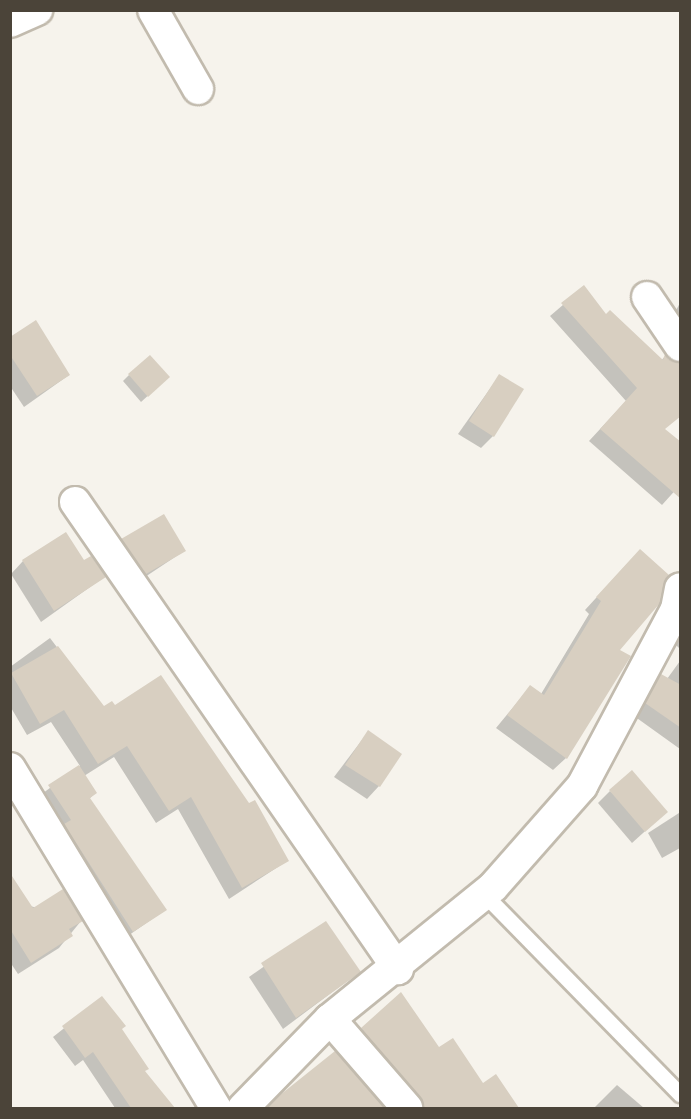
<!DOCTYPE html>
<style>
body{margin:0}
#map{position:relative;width:691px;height:1119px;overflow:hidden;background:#f6f3ec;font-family:"Archivo Narrow",sans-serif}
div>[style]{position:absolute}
.shadow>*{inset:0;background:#0003}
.building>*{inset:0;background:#d8cfc1}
.roads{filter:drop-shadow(2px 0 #c2bbae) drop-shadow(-2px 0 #c2bbae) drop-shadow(0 2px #c2bbae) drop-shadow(0 -2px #c2bbae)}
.service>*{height:15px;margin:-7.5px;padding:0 7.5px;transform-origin:7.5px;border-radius:7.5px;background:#fff}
.minor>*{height:30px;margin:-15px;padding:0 15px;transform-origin:15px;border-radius:15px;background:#fff}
span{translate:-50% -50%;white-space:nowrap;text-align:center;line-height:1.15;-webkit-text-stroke:6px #fff;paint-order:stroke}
.frame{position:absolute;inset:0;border:12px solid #4b4439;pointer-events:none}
</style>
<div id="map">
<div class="shadow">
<div style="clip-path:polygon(584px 287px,606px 316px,661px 361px,665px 356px,664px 430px,680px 485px,662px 505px,589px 441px,626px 401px,550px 316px)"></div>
<div style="clip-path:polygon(680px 303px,680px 361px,663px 334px)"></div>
<div style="clip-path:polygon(10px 339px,69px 375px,24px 407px,10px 386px)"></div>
<div style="clip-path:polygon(129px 375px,162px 383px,141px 402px,123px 381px)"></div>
<div style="clip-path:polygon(499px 376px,493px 436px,481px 448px,458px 434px)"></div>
<div style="clip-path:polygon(122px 540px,184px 551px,133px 585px,110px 552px)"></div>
<div style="clip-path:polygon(23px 561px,83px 562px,104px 577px,41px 622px,11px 574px)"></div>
<div style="clip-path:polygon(628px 563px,617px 650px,566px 758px,553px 770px,496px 728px,530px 687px,541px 694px,589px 614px,585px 610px)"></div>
<div style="clip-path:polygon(680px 619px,680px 649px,673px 642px)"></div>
<div style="clip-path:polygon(50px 638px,103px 708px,287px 861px,229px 899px,178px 809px,156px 823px,114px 757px,84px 776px,95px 793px,89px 799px,165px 910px,122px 940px,39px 796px,80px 766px,51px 722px,27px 735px,10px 706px,10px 667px)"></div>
<div style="clip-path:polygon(680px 661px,680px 749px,634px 716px,649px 688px,661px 676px,667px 679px)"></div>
<div style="clip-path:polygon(368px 732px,379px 786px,367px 799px,334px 777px)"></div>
<div style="clip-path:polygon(610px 791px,653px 824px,632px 843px,598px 803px)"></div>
<div style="clip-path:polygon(679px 813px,680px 848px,662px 858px,648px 833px)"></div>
<div style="clip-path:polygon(10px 900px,81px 921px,59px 948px,18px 974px,10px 962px)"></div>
<div style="clip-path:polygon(326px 923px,359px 972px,283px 1029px,249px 977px)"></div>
<div style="clip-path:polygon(401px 994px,438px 1050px,482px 1085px,495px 1076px,517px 1108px,405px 1108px,348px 1043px)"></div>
<div style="clip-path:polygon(102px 998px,143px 1072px,172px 1108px,115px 1108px,83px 1060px,75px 1066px,53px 1037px)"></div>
<div style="clip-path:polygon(335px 1053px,383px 1108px,267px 1108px)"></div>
<div style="clip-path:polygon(617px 1085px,644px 1108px,594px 1108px)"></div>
</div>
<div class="building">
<div style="clip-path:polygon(584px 285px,606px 314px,610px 310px,663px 360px,665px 354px,681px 363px,681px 416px,665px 429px,681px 442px,681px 499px,600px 429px,637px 388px,561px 303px)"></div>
<div style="clip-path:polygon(36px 320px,70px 375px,37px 396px,10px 355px,10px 337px)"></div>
<div style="clip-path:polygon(150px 355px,170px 377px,148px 397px,128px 374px)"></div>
<div style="clip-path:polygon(499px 374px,524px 389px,494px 437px,469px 421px)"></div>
<div style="clip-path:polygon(164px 514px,186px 551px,146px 574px,121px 539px)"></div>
<div style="clip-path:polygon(66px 532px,84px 560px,91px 556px,106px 577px,54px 611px,22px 560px)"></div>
<div style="clip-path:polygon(640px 549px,669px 575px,660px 603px,620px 650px,631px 656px,567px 759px,507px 715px,530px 685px,544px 695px,601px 601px,596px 597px)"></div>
<div style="clip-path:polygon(58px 646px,104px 706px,112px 701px,115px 705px,161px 675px,249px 803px,255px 800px,289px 861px,242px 888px,191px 797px,169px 811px,127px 746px,98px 764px,64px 710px,40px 724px,11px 673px)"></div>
<div style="clip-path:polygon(661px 674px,681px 685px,681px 728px,645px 703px)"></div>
<div style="clip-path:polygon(368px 730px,402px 754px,380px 787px,345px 765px)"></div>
<div style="clip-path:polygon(79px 765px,97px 793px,90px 798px,167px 910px,133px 932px,64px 824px,71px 820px,48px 785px)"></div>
<div style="clip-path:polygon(632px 770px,668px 812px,645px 832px,609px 790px)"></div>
<div style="clip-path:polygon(10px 873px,33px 908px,63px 889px,83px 921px,69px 929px,73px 936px,31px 963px,10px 929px)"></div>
<div style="clip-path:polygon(326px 921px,361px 972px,296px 1018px,261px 963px)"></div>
<div style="clip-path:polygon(401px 992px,439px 1047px,453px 1038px,483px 1083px,496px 1074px,519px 1108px,424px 1108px,420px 1097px,361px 1028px)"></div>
<div style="clip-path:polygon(102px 996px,126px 1026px,122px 1029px,149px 1069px,145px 1071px,175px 1108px,131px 1108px,93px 1052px,85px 1058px,62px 1026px)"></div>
<div style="clip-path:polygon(335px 1051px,385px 1108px,267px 1108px,280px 1095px)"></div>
</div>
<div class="roads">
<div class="service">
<div style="left:485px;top:895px;width:279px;rotate:45.6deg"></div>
</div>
<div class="minor">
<div style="left:153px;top:10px;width:91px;rotate:60.3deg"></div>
<div style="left:10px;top:22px;width:30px;rotate:-24deg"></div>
<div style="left:647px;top:297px;width:59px;rotate:56deg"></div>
<div style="left:75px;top:502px;width:568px;rotate:55.33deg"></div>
<div style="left:10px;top:768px;width:398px;rotate:58.8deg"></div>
<div style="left:330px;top:1019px;width:118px;rotate:49.1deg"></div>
<div style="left:243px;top:1108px;width:124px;rotate:-45.7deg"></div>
<div style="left:330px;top:1019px;width:210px;rotate:-39deg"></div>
<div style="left:493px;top:887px;width:135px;rotate:-48.6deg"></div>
<div style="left:582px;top:786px;width:200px;rotate:-62deg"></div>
<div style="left:676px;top:609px;width:21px;rotate:-79deg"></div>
</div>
</div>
<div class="frame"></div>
</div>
